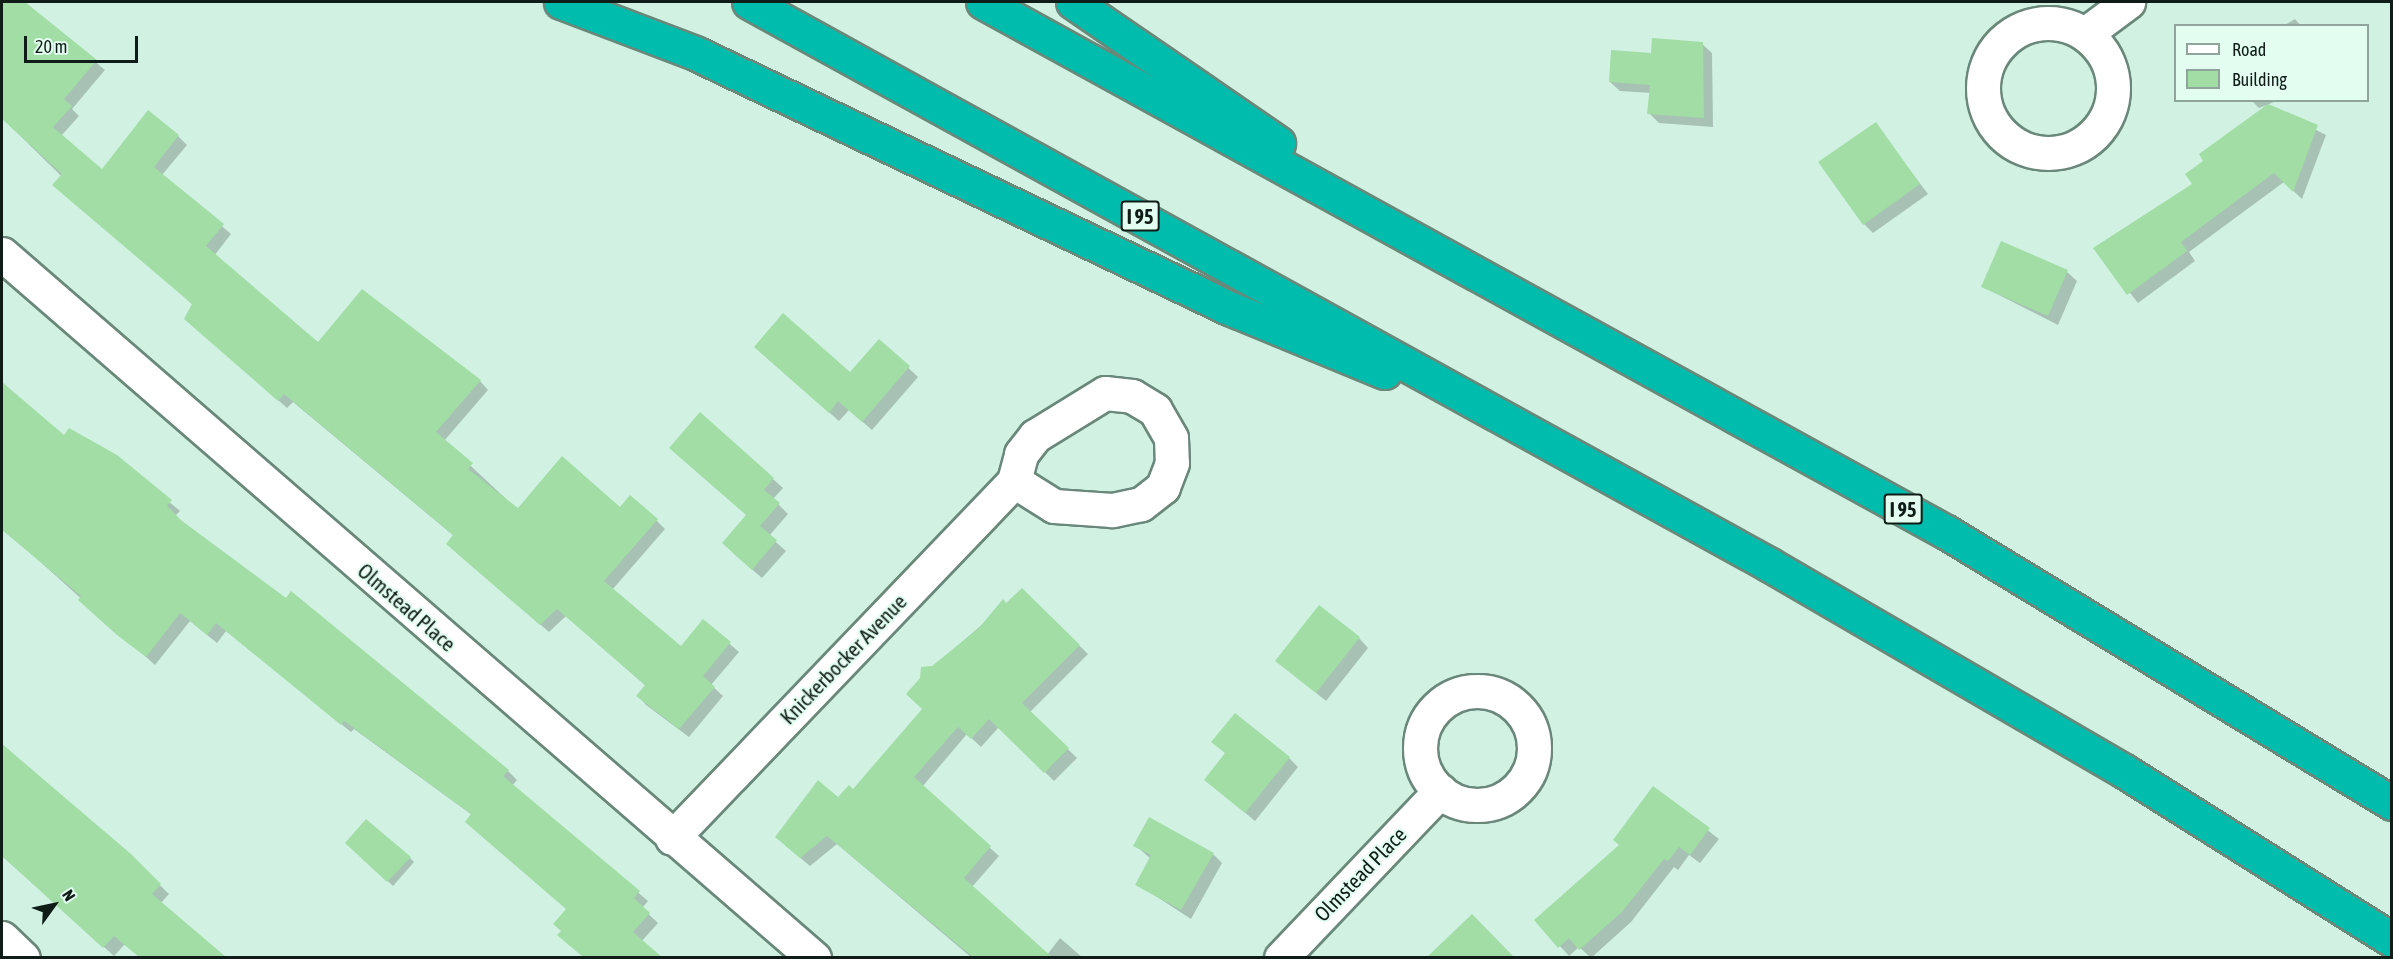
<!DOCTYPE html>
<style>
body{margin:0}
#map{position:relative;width:2393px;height:959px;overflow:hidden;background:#d1f2e3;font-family:"Asap Condensed",sans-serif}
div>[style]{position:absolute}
.shadow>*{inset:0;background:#0003}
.building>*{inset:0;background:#a1dda5}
.roads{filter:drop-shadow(2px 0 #6a887a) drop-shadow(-2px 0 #6a887a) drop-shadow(0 2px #6a887a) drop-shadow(0 -2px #6a887a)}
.minor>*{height:33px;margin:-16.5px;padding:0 16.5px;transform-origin:16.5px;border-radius:16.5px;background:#fff}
.minor>.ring{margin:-16.5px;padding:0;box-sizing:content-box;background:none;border:33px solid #fff;border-radius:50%}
.motorway>*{height:33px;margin:-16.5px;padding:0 16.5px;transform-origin:16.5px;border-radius:16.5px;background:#00bcad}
span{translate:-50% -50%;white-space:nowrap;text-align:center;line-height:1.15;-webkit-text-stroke:4.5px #e3fef1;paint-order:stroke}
.shield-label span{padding:2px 4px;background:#e3fef1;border:2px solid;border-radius:4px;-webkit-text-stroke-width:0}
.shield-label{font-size:20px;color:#101c17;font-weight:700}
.street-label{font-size:21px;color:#101c17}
.frame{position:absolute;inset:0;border:3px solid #101c17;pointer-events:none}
.legend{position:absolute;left:2174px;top:24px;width:195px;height:78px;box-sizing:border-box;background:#e3fef1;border:2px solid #8fa49a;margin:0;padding:8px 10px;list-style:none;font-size:18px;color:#101c17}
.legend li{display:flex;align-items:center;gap:12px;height:30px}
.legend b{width:30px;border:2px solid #8fa49a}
.north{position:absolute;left:24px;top:875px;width:60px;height:60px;-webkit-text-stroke:4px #e3fef1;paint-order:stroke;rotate:57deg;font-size:16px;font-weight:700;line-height:24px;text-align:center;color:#101c17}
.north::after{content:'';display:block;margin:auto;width:21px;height:27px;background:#101c17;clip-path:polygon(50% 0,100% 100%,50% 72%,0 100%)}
.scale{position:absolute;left:24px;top:36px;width:114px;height:27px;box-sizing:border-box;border:3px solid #101c17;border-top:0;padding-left:8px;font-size:18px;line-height:21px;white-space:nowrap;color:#101c17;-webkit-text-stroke:4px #e3fef1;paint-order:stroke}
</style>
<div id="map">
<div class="shadow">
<div style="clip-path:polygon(2px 2px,24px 2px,105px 70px,72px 109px,79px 116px,61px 136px,102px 171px,148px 113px,178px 136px,187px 145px,162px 175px,231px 234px,214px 256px,318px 344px,362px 291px,480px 381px,488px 390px,444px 441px,518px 510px,620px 509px,656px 520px,665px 529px,612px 590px,681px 648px,703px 621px,739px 652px,711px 685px,723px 696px,689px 737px,646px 705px,638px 696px,646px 686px,566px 616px,549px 632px,457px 553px,454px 536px,293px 402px,287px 408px,195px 327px,193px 305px,2px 118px)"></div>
<div style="clip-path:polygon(2295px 19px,2301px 26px,2283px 26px)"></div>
<div style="clip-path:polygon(1702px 44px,1712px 53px,1713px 127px,1659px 123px,1649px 113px,1651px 93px,1620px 91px,1610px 82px,1652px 55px)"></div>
<div style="clip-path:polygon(2251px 100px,2278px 100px,2267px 105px,2326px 135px,2302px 199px,2284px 182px,2189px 252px,2195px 261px,2138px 303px,2095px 249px,2195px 184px,2205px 161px,2267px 105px,2259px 108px)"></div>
<div style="clip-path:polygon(1875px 124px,1928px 194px,1873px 233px,1864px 224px)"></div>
<div style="clip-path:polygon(2067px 272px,2077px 281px,2058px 325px,1983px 287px)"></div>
<div style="clip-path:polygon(880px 341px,918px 377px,872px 430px,849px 410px,839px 421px,765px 356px,850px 374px)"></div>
<div style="clip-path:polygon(2px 384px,64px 437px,116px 457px,180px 511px,175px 516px,508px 771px,517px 780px,512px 786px,648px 901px,642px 908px,658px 923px,641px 942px,660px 958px,584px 958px,563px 931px,567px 909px,476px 831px,467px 822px,472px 815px,354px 729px,351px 732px,226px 631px,217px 643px,190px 621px,155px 665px,16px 540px,42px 510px,2px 476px)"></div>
<div style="clip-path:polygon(700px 414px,783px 488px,773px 499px,788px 514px,769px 536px,786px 551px,762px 578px,733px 553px,748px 516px)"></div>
<div style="clip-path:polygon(1022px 590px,1088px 654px,1030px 712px,1077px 758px,1054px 781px,999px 727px,981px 747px,967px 734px,922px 787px,999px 856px,972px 887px,1047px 955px,1060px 938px,1083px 958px,972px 958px,837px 844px,810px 866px,786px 846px,853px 791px,924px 709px,933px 667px)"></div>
<div style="clip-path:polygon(1359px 638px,1368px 648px,1326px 701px,1277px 661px)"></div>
<div style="clip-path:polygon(1213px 742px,1289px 758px,1298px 767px,1255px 821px,1206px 780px,1226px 754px)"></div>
<div style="clip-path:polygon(2px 744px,130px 856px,169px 894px,161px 903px,224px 958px,140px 958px,125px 944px,114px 956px,2px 856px)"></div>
<div style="clip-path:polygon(1653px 788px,1719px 839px,1700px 863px,1689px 855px,1678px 870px,1674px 867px,1631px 922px,1591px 958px,1579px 947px,1569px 956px,1536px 920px,1620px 845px)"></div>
<div style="clip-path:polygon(347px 843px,410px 858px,414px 862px,393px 886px)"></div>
<div style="clip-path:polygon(1135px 845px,1213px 854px,1222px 863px,1191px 919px,1137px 884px,1151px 859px)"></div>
<div style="clip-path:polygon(1472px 916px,1513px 958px,1428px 958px)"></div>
</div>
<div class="building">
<div style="clip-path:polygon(2px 2px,25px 2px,97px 60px,64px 99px,72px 106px,53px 127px,102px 169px,148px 110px,179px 135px,154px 167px,224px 224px,206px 246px,318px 342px,362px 289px,481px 380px,436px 432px,473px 463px,468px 469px,518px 508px,562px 456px,620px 507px,630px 495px,658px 519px,604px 581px,681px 646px,703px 619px,731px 642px,703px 676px,715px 687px,679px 729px,636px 696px,645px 685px,557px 609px,540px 625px,446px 544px,453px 535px,284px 394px,278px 401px,184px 319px,192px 304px,52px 185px,62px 174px,2px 119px)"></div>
<div style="clip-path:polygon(1652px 38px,1703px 42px,1704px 118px,1647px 114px,1650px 85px,1609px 82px,1611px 50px,1651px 53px)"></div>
<div style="clip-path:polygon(2268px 104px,2318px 125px,2293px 192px,2274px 173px,2181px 242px,2187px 251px,2127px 295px,2093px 248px,2192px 184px,2185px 174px,2203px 161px,2199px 154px)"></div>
<div style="clip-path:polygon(1876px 122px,1920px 184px,1863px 225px,1818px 162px)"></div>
<div style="clip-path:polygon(2001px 241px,2068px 270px,2048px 316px,1981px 287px)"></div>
<div style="clip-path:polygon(783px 313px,850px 372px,879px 339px,910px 366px,862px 422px,838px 401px,829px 413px,754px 347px)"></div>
<div style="clip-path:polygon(2px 382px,64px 435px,69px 428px,117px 455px,172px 500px,167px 506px,182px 521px,286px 598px,291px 591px,509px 770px,503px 776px,640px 891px,634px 898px,650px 913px,633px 932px,662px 957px,583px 957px,557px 935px,561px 931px,553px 924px,566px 909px,465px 822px,471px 814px,344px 721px,341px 725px,216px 623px,207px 635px,180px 613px,146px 657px,117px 635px,78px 600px,81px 596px,2px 530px)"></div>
<div style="clip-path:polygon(700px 412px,774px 478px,764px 490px,780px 503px,760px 526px,777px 540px,752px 570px,722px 543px,746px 515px,669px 448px)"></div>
<div style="clip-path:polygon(1022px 588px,1080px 645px,1022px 703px,1069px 748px,1044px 773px,989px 719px,971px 739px,958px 727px,914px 777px,991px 846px,964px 878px,1052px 957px,973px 957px,827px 836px,800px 858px,775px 837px,818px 780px,838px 797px,849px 785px,853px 789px,922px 709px,906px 694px,920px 678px,921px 667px,932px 666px,979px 628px,1003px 599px,1006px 603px)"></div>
<div style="clip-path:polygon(1319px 605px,1360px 637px,1316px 693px,1275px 661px)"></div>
<div style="clip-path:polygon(1235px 713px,1290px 757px,1245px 813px,1204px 780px,1225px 753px,1211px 742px)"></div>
<div style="clip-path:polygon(2px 744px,131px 854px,161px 884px,152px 894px,226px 957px,139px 957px,114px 936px,103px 948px,2px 856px)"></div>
<div style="clip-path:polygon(1653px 786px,1710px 828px,1690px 855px,1679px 847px,1668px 861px,1664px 859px,1622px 912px,1579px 950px,1569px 938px,1558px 948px,1534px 920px,1619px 845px,1613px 840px)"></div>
<div style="clip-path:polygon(1149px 817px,1214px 853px,1181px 910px,1135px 885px,1151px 855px,1133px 846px)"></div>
<div style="clip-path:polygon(366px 819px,411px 857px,387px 882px,345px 843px)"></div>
<div style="clip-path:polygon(1472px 914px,1514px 957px,1427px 957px)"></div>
</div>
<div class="roads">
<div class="minor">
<div class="ring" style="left:1983px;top:23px;width:97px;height:97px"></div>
<div style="left:2085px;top:34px;width:54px;rotate:-36.7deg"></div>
<div style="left:2px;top:254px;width:1075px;rotate:40.93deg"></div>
<div class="ring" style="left:1420px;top:691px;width:81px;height:81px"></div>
<div style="left:672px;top:838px;width:494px;rotate:-46.2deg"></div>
<div style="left:1014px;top:481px;width:28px;rotate:-75deg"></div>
<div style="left:1021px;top:454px;width:23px;rotate:-52deg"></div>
<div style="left:1035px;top:436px;width:82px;rotate:-31.6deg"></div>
<div style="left:1105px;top:393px;width:27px;rotate:6deg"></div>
<div style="left:1132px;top:396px;width:27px;rotate:31deg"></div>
<div style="left:1155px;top:410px;width:32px;rotate:60deg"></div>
<div style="left:1171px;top:438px;width:25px;rotate:88deg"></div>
<div style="left:1172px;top:463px;width:26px;rotate:111deg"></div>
<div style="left:1163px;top:487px;width:28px;rotate:142deg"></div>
<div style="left:1141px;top:504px;width:30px;rotate:168deg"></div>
<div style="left:1112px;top:510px;width:58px;rotate:-176.1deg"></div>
<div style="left:1054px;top:506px;width:47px;rotate:-148deg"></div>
<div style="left:2px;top:938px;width:29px;rotate:44deg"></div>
<div style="left:1281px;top:958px;width:231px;rotate:-46.4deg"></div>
</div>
<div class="motorway">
<div style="left:561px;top:2px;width:143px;rotate:20.8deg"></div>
<div style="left:695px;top:53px;width:592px;rotate:25.53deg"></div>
<div style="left:1229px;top:308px;width:168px;rotate:22.4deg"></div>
<div style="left:749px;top:2px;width:1166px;rotate:28.87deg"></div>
<div style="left:1770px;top:565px;width:410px;rotate:30.2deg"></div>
<div style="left:2124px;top:771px;width:317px;rotate:32.2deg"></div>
<div style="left:983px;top:2px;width:1099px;rotate:28.83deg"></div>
<div style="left:1946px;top:532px;width:522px;rotate:31.28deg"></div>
<div style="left:1073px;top:2px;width:249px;rotate:34.5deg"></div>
</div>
</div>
<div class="shield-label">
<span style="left:1140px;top:216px">I 95</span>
<span style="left:1903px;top:509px">I 95</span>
</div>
<div class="street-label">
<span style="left:407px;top:607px;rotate:41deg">Olmstead Place</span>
<span style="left:843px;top:659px;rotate:-46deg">Knickerbocker Avenue</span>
<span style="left:1360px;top:874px;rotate:-46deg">Olmstead Place</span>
</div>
<div class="frame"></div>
<ul class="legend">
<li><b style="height:8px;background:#fff"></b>Road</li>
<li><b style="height:16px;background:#a1dda5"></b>Building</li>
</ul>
<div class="north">N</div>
<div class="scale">20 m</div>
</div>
